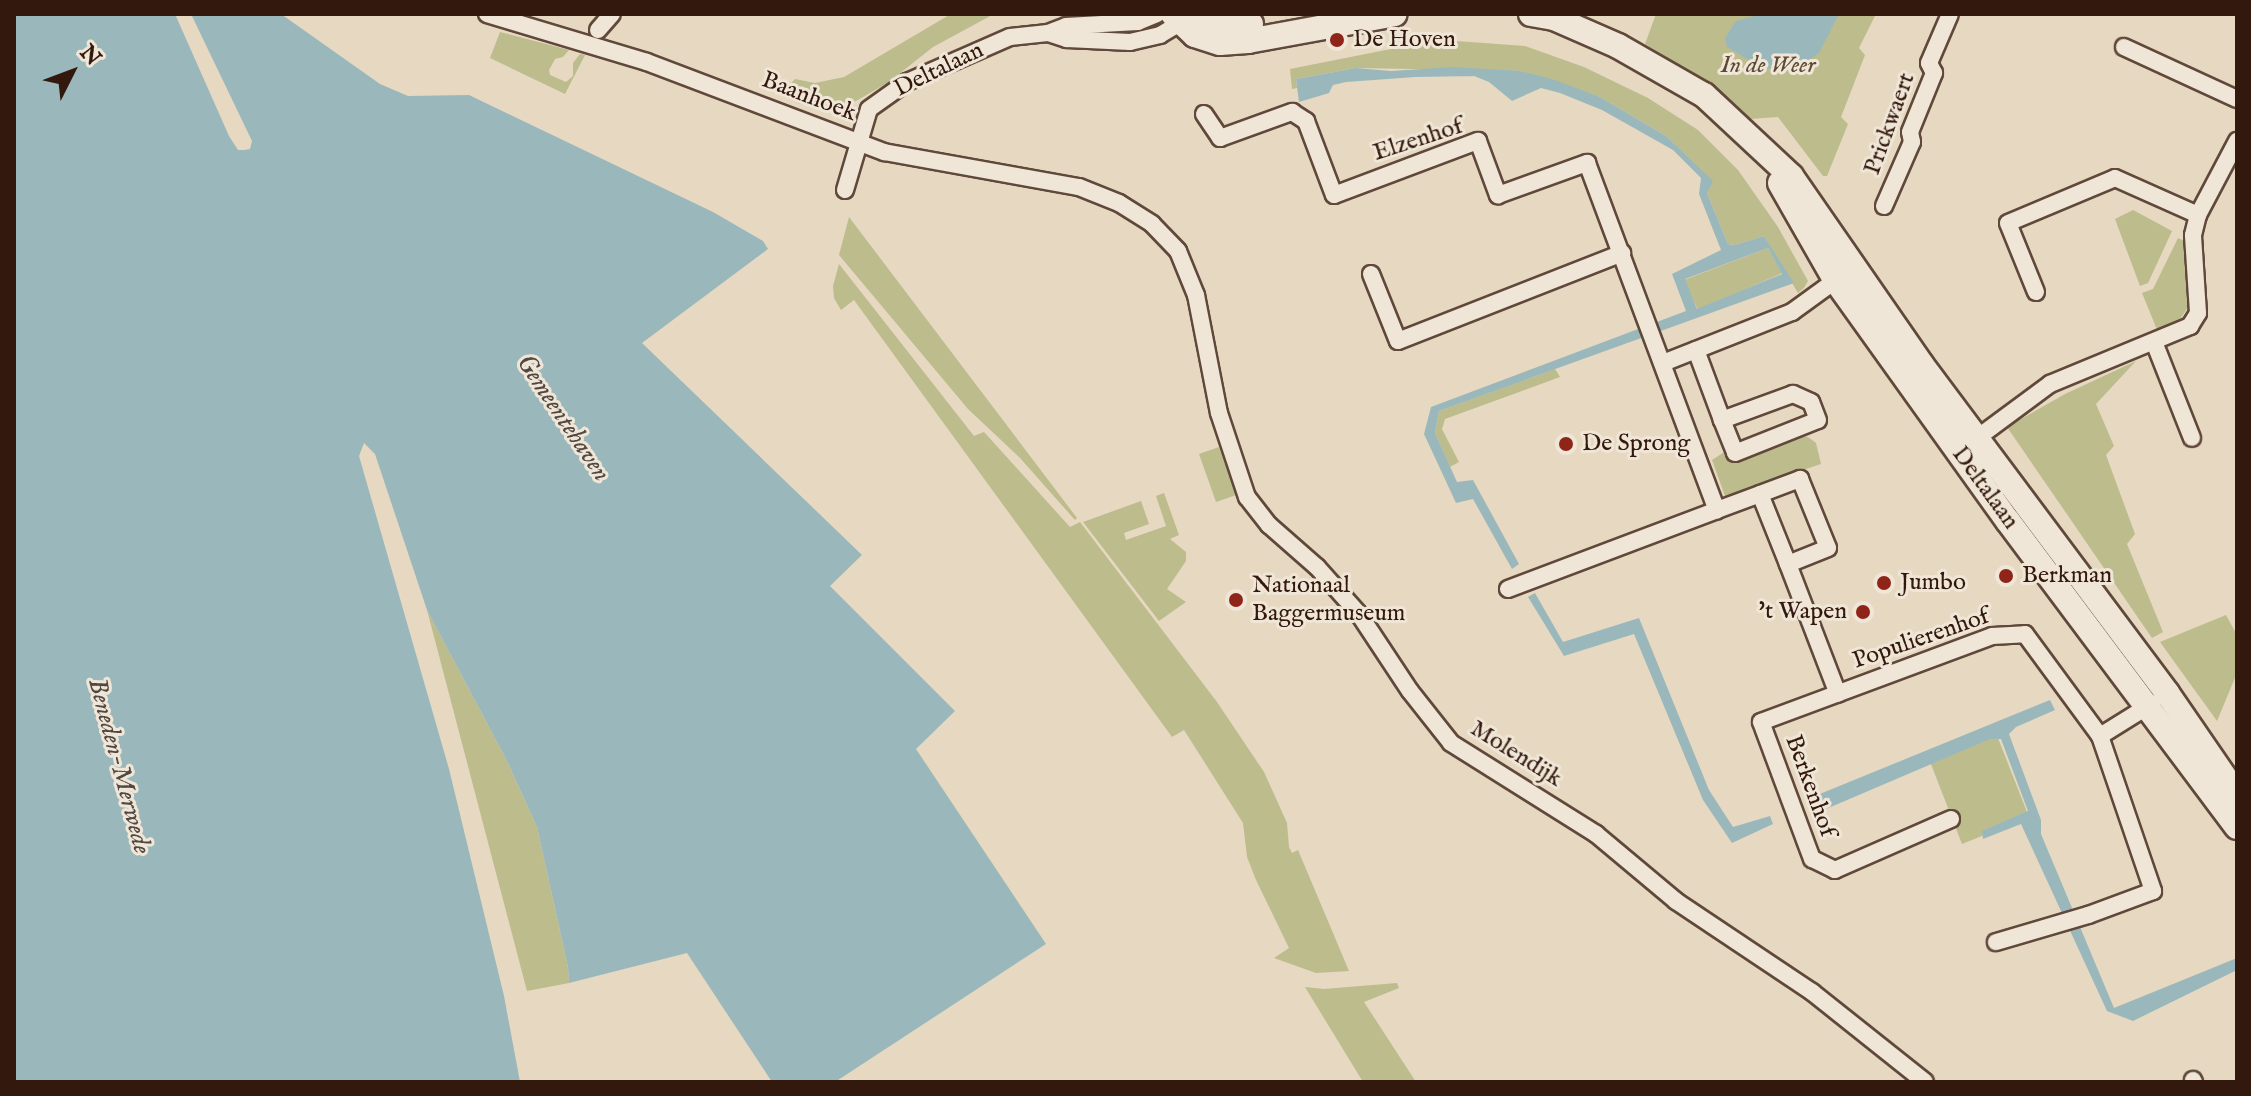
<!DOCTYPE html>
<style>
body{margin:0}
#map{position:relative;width:2251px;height:1096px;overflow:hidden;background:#e6d8c1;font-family:"IM FELL English",serif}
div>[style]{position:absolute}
.green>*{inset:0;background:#bdbc8d}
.water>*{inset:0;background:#9ab8bc}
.roads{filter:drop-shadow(2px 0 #60483a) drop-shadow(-2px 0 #60483a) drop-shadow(0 2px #60483a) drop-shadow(0 -2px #60483a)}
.street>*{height:16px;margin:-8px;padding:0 8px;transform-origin:8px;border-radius:8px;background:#efe6d7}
.secondary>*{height:24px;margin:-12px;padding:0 12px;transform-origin:12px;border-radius:12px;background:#efe6d7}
.dots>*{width:22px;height:22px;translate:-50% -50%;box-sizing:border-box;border:4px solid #efe6d7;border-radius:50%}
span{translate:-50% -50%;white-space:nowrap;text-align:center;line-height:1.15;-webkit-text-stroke:6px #efe6d7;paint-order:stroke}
.poi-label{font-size:24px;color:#33180d}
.left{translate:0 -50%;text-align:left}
.right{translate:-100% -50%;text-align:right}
.park-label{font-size:24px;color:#5c4933;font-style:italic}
.street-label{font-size:24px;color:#33180d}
.water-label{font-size:26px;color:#524842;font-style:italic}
.frame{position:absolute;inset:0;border:16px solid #33180d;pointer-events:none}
.north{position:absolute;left:32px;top:32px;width:80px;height:80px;-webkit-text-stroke:6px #efe6d7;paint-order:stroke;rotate:48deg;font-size:22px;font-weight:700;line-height:32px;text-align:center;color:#33180d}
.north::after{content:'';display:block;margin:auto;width:28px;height:36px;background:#33180d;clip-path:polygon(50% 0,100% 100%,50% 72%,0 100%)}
</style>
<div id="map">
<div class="green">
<div style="clip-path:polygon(951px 14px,994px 14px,933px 47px,889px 82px,856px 101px,821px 108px,800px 104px,780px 95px,795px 79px,815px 83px,844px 77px)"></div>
<div style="clip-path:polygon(1656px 14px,1876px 14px,1859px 48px,1865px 55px,1841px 117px,1848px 124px,1827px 176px,1823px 176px,1778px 117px,1750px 119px,1708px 83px,1645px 44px)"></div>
<div style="clip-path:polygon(500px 32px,569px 50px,563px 57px,555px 59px,549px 70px,550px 75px,566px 82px,573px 76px,573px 63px,580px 54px,585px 55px,565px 94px,490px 58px)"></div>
<div style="clip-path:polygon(1456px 41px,1525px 46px,1584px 67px,1648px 98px,1698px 130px,1738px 170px,1778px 227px,1808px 281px,1804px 288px,1798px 293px,1764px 236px,1735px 245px,1728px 244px,1707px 193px,1712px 181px,1666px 136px,1600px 97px,1521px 71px,1356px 68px,1296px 79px,1297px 88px,1292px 89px,1290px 69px,1411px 45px)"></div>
<div style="clip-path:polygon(2133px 210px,2172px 231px,2148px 283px,2140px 286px,2115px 219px)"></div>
<div style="clip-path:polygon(849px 217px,1077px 518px,1075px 520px,1020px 458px,968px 409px,839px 255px)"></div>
<div style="clip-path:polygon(2178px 238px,2189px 243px,2190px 304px,2179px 321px,2158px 332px,2142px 293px,2153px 289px)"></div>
<div style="clip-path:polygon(1768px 248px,1782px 273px,1698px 310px,1684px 280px)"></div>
<div style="clip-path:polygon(839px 264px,974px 436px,984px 432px,1070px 527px,1080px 522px,1217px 702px,1264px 772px,1287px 823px,1289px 847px,1292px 853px,1298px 850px,1349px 971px,1316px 973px,1274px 958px,1289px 948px,1256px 880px,1247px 857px,1243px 823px,1184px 730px,1172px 737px,854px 300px,841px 310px,834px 298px,833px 286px)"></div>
<div style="clip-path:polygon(2136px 361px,2096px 404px,2114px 446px,2106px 455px,2135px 534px,2127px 544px,2163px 632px,2152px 638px,2007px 427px,2065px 394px)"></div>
<div style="clip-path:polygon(1555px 369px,1560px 377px,1445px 419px,1442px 429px,1459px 462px,1450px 467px,1435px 433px,1439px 411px)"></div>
<div style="clip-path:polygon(1793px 436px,1808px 437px,1816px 443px,1821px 464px,1725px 496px,1712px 460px,1726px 451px)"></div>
<div style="clip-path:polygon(1219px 447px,1236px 495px,1216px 502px,1199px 454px)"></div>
<div style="clip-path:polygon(1164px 493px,1179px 535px,1170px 539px,1186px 552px,1186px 561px,1167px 589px,1186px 602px,1159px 621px,1083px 522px,1141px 501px,1149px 524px,1124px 533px,1126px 540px,1166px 526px,1156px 496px)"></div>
<div style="clip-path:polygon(427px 610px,507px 761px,537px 827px,568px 967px,569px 983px,527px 991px)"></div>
<div style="clip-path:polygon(2226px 615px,2237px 635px,2237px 673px,2217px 721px,2160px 642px)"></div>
<div style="clip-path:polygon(1996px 733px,2029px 817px,1962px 844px,1929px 759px)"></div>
<div style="clip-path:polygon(1397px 983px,1399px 988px,1364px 1002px,1416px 1082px,1363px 1082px,1305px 987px,1324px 989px)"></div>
</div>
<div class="water">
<div style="clip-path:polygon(14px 14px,175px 14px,229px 136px,238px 150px,244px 150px,250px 149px,252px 141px,191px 14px,281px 14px,380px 84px,408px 96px,469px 95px,713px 212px,763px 241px,768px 249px,642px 343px,862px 555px,830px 586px,955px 711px,916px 749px,1046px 944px,835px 1082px,772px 1082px,687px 953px,569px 983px,568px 967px,537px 827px,507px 761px,427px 610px,375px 454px,364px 443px,359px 456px,449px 769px,504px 996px,520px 1082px,14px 1082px)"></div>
<div style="clip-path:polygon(1761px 14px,1839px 14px,1819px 53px,1797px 69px,1783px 72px,1759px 66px,1727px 47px,1725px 38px,1736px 21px)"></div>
<div style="clip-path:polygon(evenodd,1453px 67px,1521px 71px,1555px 80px,1600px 97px,1666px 136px,1713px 181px,1707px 193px,1728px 244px,1735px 245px,1764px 236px,1794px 283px,1439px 411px,1435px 433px,1457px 482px,1473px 480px,1519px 564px,1512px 569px,1473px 499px,1456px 503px,1424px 434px,1431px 407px,1686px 311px,1672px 274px,1721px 250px,1699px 194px,1701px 178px,1673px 150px,1602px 110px,1560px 93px,1541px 88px,1512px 101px,1489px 82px,1474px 76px,1415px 77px,1346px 82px,1333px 85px,1329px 93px,1299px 102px,1296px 79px,1356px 68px,1391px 71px,1453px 67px,1768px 248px,1782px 274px,1697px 309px,1685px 279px,1768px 248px)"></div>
<div style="clip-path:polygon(1535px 593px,1563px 642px,1639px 618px,1709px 790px,1733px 827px,1770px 816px,1773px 824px,1732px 843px,1703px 800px,1634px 634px,1564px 656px,1528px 597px)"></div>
<div style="clip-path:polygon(2050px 700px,2055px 710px,2016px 727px,2009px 734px,2041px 820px,2041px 834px,2114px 1008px,2237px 958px,2237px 970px,2133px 1021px,2107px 1011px,2021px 824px,1983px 839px,1982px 831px,2028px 811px,2001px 739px,1990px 739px,1819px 812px,1810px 798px)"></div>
</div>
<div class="roads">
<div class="street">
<div style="left:487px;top:14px;width:167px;rotate:16.7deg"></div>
<div style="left:647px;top:62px;width:254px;rotate:20.8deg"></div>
<div style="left:884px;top:152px;width:198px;rotate:10.2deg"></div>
<div style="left:1079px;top:187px;width:43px;rotate:21.8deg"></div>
<div style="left:1119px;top:203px;width:39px;rotate:32deg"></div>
<div style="left:1152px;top:224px;width:37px;rotate:46deg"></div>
<div style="left:1178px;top:251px;width:48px;rotate:67.8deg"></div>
<div style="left:1196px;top:295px;width:120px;rotate:79deg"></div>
<div style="left:1219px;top:413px;width:89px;rotate:71.6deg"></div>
<div style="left:1247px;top:497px;width:36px;rotate:52deg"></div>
<div style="left:1269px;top:525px;width:64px;rotate:41.2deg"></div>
<div style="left:1317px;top:567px;width:63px;rotate:48.2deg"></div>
<div style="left:1359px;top:614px;width:92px;rotate:56.5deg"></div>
<div style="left:1410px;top:691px;width:66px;rotate:51.7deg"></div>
<div style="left:1451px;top:743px;width:171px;rotate:32.1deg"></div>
<div style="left:1596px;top:834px;width:104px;rotate:39.9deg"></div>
<div style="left:1676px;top:901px;width:164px;rotate:33.8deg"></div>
<div style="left:1812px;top:992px;width:144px;rotate:38.5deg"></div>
<div style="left:598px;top:30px;width:21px;rotate:-49deg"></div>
<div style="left:1048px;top:33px;width:20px;rotate:18deg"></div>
<div style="left:1067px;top:39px;width:63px;rotate:2.7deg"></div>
<div style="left:1130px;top:42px;width:31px;rotate:-13deg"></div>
<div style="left:1160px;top:35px;width:23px;rotate:-31deg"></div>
<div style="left:2124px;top:47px;width:124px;rotate:24.7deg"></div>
<div style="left:1204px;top:114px;width:29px;rotate:56deg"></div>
<div style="left:1220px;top:138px;width:77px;rotate:-19.9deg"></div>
<div style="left:1292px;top:112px;width:17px;rotate:33deg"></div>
<div style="left:1306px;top:121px;width:79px;rotate:69.3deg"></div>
<div style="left:1334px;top:195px;width:154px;rotate:-20.6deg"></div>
<div style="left:1478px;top:141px;width:58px;rotate:69.7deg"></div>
<div style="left:1498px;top:195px;width:95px;rotate:-19.8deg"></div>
<div style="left:1587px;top:163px;width:371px;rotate:69.5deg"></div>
<div style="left:845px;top:190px;width:84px;rotate:-73.5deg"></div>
<div style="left:869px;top:109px;width:47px;rotate:-35.4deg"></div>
<div style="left:907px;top:82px;width:112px;rotate:-23.6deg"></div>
<div style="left:1010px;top:37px;width:38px;rotate:-6deg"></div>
<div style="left:1048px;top:33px;width:19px;rotate:-21deg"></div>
<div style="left:1066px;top:26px;width:72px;rotate:-3.2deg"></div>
<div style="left:1138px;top:22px;width:21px;rotate:-23deg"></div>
<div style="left:1884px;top:206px;width:70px;rotate:-66.4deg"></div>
<div style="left:1912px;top:142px;width:10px;rotate:-101deg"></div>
<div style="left:1910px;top:132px;width:64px;rotate:-67.9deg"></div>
<div style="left:1934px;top:73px;width:11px;rotate:-117deg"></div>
<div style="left:1929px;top:63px;width:53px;rotate:-66.8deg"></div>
<div style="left:1371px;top:274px;width:72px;rotate:68.1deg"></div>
<div style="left:1398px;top:341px;width:241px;rotate:-21.4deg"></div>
<div style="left:2036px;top:292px;width:74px;rotate:-112.1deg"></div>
<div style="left:2008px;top:223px;width:116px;rotate:-22.8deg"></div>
<div style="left:2115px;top:178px;width:91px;rotate:24deg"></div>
<div style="left:2154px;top:342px;width:103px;rotate:68.4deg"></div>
<div style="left:1696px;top:350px;width:75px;rotate:69.6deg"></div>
<div style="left:1722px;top:420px;width:35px;rotate:68deg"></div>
<div style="left:1735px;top:453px;width:89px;rotate:-21.7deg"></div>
<div style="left:1818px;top:420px;width:19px;rotate:-111deg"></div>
<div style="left:1811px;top:402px;width:20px;rotate:-156deg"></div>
<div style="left:1793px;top:394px;width:76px;rotate:159.9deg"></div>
<div style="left:1663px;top:363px;width:139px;rotate:-21.6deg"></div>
<div style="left:1792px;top:312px;width:63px;rotate:-36deg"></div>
<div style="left:1969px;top:444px;width:101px;rotate:-36.5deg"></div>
<div style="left:2050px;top:384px;width:152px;rotate:-22.5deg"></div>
<div style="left:2190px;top:326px;width:15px;rotate:-58deg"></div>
<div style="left:2198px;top:313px;width:78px;rotate:-93.7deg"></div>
<div style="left:2193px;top:235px;width:21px;rotate:-76deg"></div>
<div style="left:2198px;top:215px;width:84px;rotate:-62.2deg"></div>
<div style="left:1788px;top:564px;width:139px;rotate:69deg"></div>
<div style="left:1508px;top:589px;width:223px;rotate:-20.7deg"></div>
<div style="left:1717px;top:510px;width:46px;rotate:-20.4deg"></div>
<div style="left:1760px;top:494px;width:43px;rotate:-20.6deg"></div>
<div style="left:1800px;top:479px;width:74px;rotate:67.9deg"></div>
<div style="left:1828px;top:548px;width:43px;rotate:158.2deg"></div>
<div style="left:1788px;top:564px;width:75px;rotate:-111.8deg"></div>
<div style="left:2100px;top:736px;width:62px;rotate:-31.9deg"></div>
<div style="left:1951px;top:819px;width:127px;rotate:156.3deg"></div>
<div style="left:1835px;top:870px;width:25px;rotate:-154deg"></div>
<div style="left:1812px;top:859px;width:146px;rotate:-110.4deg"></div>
<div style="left:1761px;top:722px;width:246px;rotate:-20.4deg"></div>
<div style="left:1992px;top:636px;width:33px;rotate:-3deg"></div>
<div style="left:2025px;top:634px;width:127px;rotate:53.7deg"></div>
<div style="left:2100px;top:736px;width:164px;rotate:71.1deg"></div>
<div style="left:2153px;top:891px;width:69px;rotate:159.7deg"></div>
<div style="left:2088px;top:915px;width:96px;rotate:163.6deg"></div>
<div style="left:2193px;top:1080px;width:2px;rotate:63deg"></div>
</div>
<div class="secondary">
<div style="left:1173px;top:14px;width:30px;rotate:44deg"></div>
<div style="left:1195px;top:35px;width:26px;rotate:18deg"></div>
<div style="left:1220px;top:43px;width:28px;rotate:-4deg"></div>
<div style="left:1248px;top:41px;width:149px;rotate:-10.4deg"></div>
<div style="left:1200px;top:14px;width:25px;rotate:27deg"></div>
<div style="left:1222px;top:25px;width:29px;rotate:-2deg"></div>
<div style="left:1531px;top:14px;width:23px;rotate:10deg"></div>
<div style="left:1554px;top:18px;width:70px;rotate:23.6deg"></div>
<div style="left:1618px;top:46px;width:99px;rotate:29.7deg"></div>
<div style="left:1704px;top:95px;width:119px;rotate:43deg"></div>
<div style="left:1791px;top:176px;width:229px;rotate:55.3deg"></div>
<div style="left:1921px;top:364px;width:411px;rotate:53.2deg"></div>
<div style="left:2167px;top:693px;width:124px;rotate:55.5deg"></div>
<div style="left:1780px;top:183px;width:113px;rotate:60.3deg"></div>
<div style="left:1836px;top:281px;width:295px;rotate:54.4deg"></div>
<div style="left:2008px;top:521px;width:382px;rotate:53.2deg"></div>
</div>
</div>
<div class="dots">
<div style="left:1337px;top:40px;background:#8f2418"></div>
<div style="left:1566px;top:444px;background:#8f2418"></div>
<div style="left:2006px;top:576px;background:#8f2418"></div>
<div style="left:1884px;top:583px;background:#8f2418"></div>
<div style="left:1236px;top:600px;background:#8f2418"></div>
<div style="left:1863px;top:612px;background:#8f2418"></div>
</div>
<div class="poi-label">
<span class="left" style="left:1353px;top:40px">De Hoven</span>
<span class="left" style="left:1582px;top:444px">De Sprong</span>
<span class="left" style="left:2022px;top:576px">Berkman</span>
<span class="left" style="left:1900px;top:583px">Jumbo</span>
<span class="left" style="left:1252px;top:600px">Nationaal<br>Baggermuseum</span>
<span class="right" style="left:1847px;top:612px">'t Wapen</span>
</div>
<div class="park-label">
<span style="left:1768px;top:66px">In de Weer</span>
</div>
<div class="street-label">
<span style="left:939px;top:70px;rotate:-26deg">Deltalaan</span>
<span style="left:809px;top:97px;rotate:21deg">Baanhoek</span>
<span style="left:1890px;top:124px;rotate:-70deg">Prickwaert</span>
<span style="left:1418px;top:140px;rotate:-18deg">Elzenhof</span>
<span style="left:1985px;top:488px;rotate:54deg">Deltalaan</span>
<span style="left:1921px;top:639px;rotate:-19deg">Populierenhof</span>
<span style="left:1516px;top:754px;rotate:32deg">Molendijk</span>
<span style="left:1810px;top:786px;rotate:70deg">Berkenhof</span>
</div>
<div class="water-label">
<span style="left:563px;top:418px;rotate:56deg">Gemeentehaven</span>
<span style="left:119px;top:766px;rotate:75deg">Beneden-Merwede</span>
</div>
<div class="frame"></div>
<div class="north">N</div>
</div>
